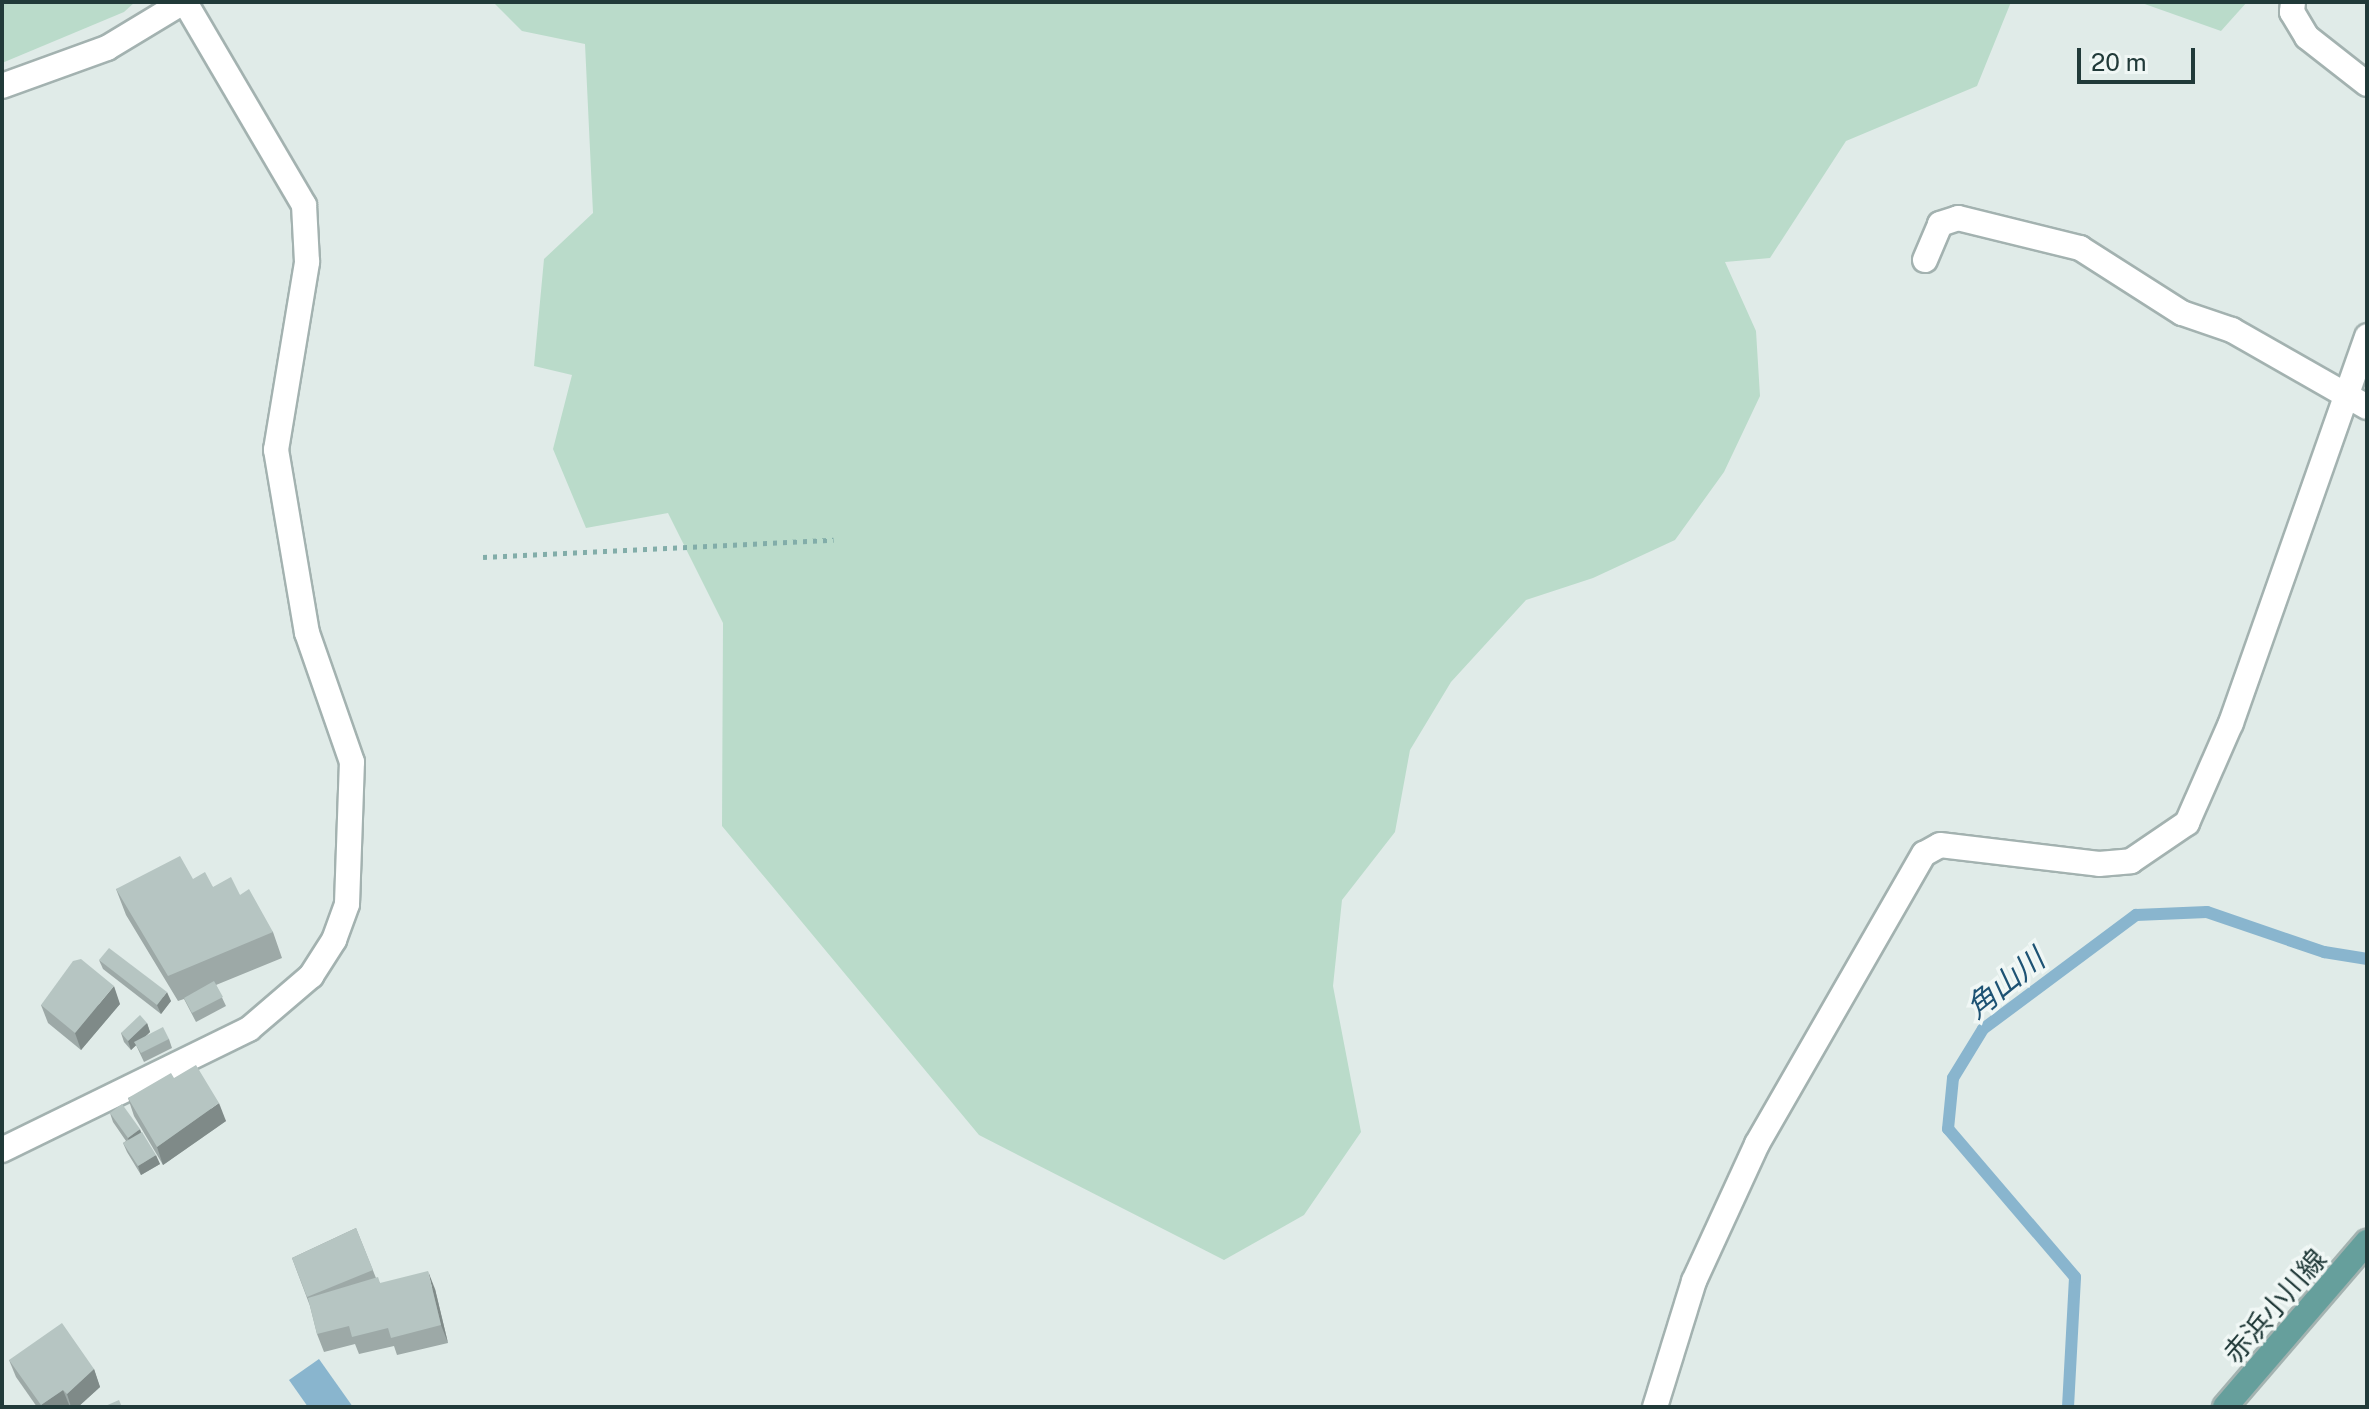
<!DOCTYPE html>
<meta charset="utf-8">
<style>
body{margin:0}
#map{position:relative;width:2369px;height:1409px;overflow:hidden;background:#e0ebe8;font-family:"Public Sans","Noto Sans JP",sans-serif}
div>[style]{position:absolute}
.green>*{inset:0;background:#badbca}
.water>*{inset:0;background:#89b5ce}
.stream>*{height:12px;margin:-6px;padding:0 6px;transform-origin:6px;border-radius:6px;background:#89b5ce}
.path>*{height:5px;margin-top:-2.5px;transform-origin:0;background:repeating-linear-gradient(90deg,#82ada9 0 4px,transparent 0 10px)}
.roads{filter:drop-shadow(2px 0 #a3b2b0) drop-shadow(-2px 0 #a3b2b0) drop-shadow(0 2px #a3b2b0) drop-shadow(0 -2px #a3b2b0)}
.minor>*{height:24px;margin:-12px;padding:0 12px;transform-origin:12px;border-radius:12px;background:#fff}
.major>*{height:24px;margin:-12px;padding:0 12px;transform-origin:12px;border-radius:12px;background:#669f9c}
.wall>*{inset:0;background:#9da9a7}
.shaded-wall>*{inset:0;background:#7f8a88}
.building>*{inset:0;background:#b6c5c2}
span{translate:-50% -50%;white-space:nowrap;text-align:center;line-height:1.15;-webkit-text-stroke:7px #f0f7f5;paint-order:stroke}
.street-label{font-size:28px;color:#213a39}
.water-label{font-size:30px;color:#1e5374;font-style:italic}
.frame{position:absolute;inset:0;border:4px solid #213a39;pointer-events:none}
.scale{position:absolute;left:2077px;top:48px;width:118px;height:36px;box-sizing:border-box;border:4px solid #213a39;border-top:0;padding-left:10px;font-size:24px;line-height:28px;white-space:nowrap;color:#213a39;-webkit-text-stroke:6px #f0f7f5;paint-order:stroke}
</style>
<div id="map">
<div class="green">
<div style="clip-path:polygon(2px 2px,135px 2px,124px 12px,2px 63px)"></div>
<div style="clip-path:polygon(493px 2px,2011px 2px,1977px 86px,1846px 141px,1770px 258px,1725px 262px,1756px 331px,1760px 396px,1724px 472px,1675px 540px,1593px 578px,1526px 600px,1451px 682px,1410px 750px,1395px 832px,1342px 900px,1333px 986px,1361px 1132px,1304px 1215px,1224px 1260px,979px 1135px,722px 826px,723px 623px,668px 513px,586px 528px,553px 449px,572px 375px,534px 366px,544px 259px,593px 213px,585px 44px,522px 31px)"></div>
<div style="clip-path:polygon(2139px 2px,2247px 2px,2221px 31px)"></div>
</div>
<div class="water">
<div style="clip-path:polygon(319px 1359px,353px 1407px,308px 1407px,289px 1380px)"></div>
</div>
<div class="stream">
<div style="left:2068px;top:1407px;width:130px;rotate:-86.9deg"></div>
<div style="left:2075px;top:1277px;width:195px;rotate:-130.6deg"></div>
<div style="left:1948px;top:1129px;width:51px;rotate:-84.4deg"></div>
<div style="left:1953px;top:1078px;width:57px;rotate:-58.5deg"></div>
<div style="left:1983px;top:1029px;width:191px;rotate:-36.7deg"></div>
<div style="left:2136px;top:915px;width:71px;rotate:-2.4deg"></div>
<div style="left:2207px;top:912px;width:124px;rotate:18.9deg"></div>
<div style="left:2324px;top:952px;width:44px;rotate:9.2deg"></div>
</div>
<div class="path">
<div style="left:483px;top:557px;width:351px;rotate:-2.8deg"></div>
</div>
<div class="roads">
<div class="minor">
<div style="left:2293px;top:2px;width:10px;rotate:96deg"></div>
<div style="left:2292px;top:12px;width:29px;rotate:59deg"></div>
<div style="left:2307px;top:37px;width:76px;rotate:38.1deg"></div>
<div style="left:2px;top:86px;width:112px;rotate:-19.9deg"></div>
<div style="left:107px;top:48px;width:89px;rotate:-31.2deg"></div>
<div style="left:1925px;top:260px;width:39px;rotate:-67deg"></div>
<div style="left:1940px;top:224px;width:19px;rotate:-18deg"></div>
<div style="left:1958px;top:218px;width:126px;rotate:13.8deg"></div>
<div style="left:2080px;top:248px;width:121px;rotate:32.5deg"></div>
<div style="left:2182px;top:313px;width:53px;rotate:18.8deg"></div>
<div style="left:2232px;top:330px;width:155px;rotate:29.7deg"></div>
<div style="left:2px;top:1150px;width:275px;rotate:-26.1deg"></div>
<div style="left:249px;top:1029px;width:82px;rotate:-40.5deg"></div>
<div style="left:311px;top:976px;width:43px;rotate:-57.4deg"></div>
<div style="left:334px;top:940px;width:38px;rotate:-70deg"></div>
<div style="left:347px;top:904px;width:142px;rotate:-88deg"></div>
<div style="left:352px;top:762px;width:137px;rotate:-109.2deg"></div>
<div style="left:307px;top:633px;width:186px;rotate:-99.6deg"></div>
<div style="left:276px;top:450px;width:191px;rotate:-80.6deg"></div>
<div style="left:307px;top:262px;width:57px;rotate:-93deg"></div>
<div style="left:304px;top:205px;width:235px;rotate:-120.4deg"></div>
<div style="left:1655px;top:1407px;width:132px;rotate:-72.8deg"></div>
<div style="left:1694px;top:1281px;width:151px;rotate:-65.3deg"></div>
<div style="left:1757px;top:1144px;width:335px;rotate:-60.1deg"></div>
<div style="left:1924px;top:854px;width:18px;rotate:-29deg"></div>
<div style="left:1940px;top:845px;width:160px;rotate:6.8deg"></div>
<div style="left:2099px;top:864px;width:32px;rotate:-5deg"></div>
<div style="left:2131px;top:861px;width:68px;rotate:-34.2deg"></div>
<div style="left:2187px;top:823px;width:109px;rotate:-66.3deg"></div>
<div style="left:2231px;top:723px;width:410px;rotate:-70.6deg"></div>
</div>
<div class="major">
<div style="left:2225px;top:1407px;width:218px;rotate:-49.3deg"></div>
</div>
</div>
<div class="wall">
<div style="clip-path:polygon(193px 879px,213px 887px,240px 895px,273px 932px,282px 958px,216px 985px,226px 1006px,196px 1022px,184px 999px,178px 1001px,126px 915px,116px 889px)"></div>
<div style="clip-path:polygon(99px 960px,171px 1001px,161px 1014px,103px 969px)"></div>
<div style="clip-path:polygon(120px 1004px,81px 1050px,48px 1023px,41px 1005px)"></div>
<div style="clip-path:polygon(147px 1023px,150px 1032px,146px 1036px,169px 1039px,172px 1048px,144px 1062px,136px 1045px,131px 1050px,124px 1042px,121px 1033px)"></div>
<div style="clip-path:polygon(174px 1078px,226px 1121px,163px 1165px,134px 1116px,128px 1098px)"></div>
<div style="clip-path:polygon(110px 1113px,141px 1132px,160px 1164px,141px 1175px,127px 1152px,123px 1143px,126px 1141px,113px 1122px)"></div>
<div style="clip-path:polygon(356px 1228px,376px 1278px,380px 1283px,435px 1289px,448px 1343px,397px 1355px,394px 1346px,359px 1354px,355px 1344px,324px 1352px,317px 1334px,310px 1306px,292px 1258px)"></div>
<div style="clip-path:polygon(9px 1360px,94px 1369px,100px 1387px,78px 1407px,37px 1407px,16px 1377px)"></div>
</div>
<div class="shaded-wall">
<div style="clip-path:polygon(114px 986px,120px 1004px,81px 1050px,75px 1033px)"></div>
<div style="clip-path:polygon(167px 992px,171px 1001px,161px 1014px,157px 1005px)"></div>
<div style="clip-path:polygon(147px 1023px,150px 1032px,131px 1050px,128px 1041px)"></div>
<div style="clip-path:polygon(219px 1103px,226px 1121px,163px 1165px,157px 1147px)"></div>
<div style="clip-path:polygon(140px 1129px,143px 1138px,131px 1147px,128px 1138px)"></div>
<div style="clip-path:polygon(156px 1155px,160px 1164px,141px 1175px,138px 1166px)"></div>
<div style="clip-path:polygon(428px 1271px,435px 1289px,448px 1343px,441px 1325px)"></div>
<div style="clip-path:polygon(94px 1369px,100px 1387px,78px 1407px,71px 1407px,67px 1394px)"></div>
<div style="clip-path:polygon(63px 1390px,70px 1407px,42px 1407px,41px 1405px)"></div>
</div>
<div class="building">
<div style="clip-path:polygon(180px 856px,193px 879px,205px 872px,213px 887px,231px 877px,240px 895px,249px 889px,273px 932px,168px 976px,116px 889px)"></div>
<div style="clip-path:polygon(109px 948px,167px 992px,157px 1005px,99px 960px)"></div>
<div style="clip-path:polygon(81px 959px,114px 986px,75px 1033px,41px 1005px,73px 961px)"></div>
<div style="clip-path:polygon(214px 981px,223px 997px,192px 1013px,184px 998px)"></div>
<div style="clip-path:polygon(140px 1015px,147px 1023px,128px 1041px,121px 1033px)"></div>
<div style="clip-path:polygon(163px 1027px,169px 1039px,141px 1053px,134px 1042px)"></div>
<div style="clip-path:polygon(196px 1065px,219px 1103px,157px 1147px,128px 1098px,171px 1073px,174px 1078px)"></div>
<div style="clip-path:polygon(122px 1104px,140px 1129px,128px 1138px,110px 1113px)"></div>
<div style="clip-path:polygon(142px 1132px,156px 1155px,138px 1166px,123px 1143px)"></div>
<div style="clip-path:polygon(356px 1228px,373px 1270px,307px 1297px,292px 1258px)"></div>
<div style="clip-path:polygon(428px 1271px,441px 1325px,391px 1338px,388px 1328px,352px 1337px,349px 1326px,317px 1334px,308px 1298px,378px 1277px,380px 1283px)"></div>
<div style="clip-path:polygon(62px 1323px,94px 1369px,67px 1394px,63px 1390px,41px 1405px,9px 1360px)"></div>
<div style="clip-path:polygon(119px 1400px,122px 1407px,103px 1407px)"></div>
</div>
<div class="street-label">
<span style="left:2275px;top:1306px;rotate:-49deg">赤浜小川線</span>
</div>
<div class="water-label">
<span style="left:2005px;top:983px;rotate:-39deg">角山川</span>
</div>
<div class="frame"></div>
<div class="scale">20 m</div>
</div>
